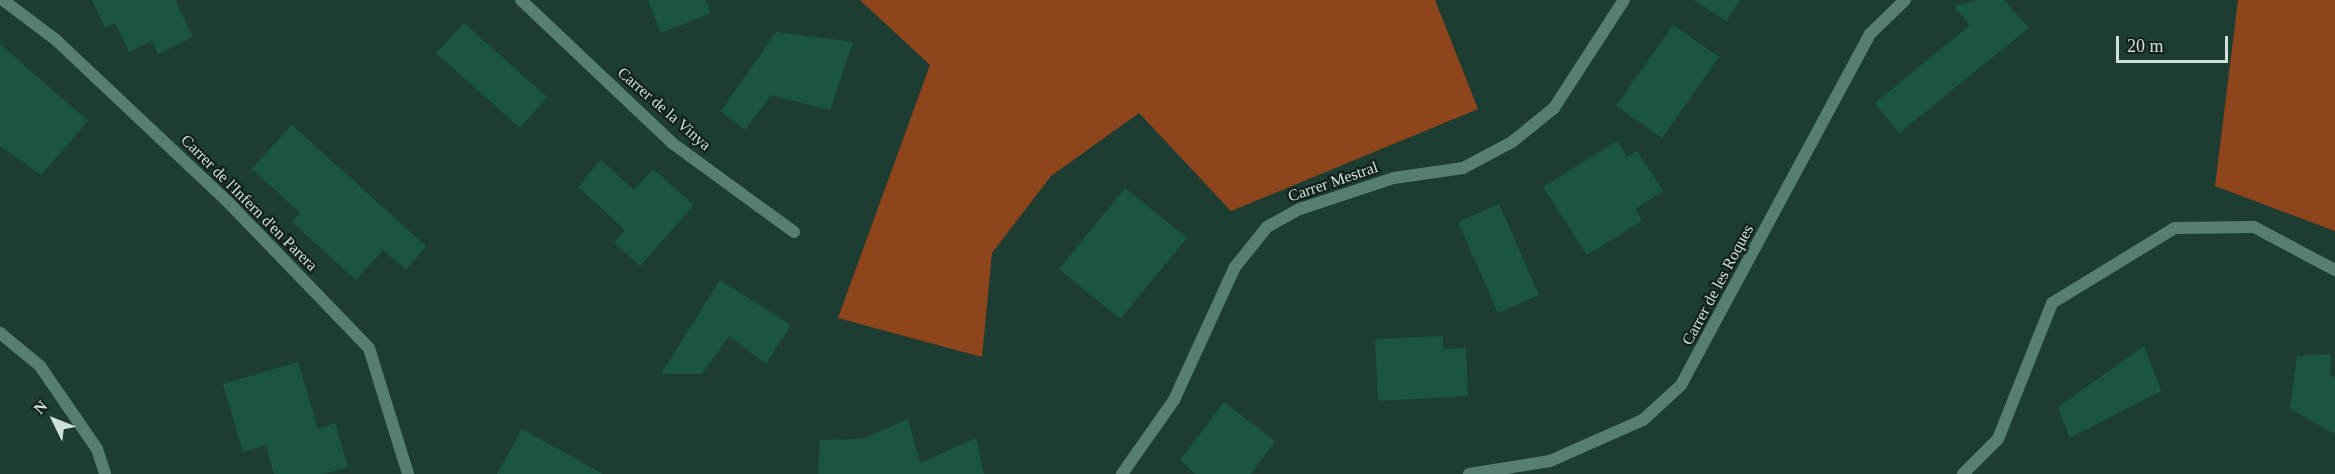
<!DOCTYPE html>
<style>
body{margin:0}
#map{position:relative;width:2335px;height:474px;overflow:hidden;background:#1d3d32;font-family:"Times New Roman",serif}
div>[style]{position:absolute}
.forest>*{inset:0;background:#8e451b}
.building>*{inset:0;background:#1a5543}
.minor>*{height:12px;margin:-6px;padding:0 6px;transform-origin:6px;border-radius:6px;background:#577f70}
span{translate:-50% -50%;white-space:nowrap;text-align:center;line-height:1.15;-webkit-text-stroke:4.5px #13211c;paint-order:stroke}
.street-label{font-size:16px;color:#cee0d8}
.north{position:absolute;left:24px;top:390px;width:60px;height:60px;-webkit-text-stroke:4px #13211c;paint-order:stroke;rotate:313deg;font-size:16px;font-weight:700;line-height:24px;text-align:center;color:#cee0d8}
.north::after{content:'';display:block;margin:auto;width:21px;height:27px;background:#cee0d8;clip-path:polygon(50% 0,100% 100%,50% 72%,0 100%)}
.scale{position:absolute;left:2116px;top:36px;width:112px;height:27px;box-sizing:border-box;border:3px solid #cee0d8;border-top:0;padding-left:8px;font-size:18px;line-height:21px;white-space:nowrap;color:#cee0d8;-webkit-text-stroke:4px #13211c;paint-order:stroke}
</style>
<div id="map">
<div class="forest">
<div style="clip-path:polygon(860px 0,1435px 0,1478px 109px,1231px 211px,1139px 113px,1051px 176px,992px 253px,982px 357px,838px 318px,930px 65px)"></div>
<div style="clip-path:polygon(2238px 0,2335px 0,2335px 231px,2215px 186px)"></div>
</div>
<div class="building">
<div style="clip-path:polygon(92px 0,175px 0,193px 37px,158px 54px,152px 41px,129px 52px,115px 23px,105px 28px)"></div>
<div style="clip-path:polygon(648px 0,706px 0,711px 13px,661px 33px)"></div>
<div style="clip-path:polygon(1694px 0,1740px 0,1726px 21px)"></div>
<div style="clip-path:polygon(1976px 0,2004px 0,2029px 28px,1899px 133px,1875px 103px,1970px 25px,1954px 6px)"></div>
<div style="clip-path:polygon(464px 23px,547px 97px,520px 128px,436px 53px)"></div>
<div style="clip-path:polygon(1673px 25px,1719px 57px,1662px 138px,1616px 106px)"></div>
<div style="clip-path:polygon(776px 32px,853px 42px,830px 110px,771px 95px,745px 130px,721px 111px)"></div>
<div style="clip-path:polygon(0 44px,88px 121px,41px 175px,0 146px)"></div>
<div style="clip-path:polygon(292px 125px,426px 246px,406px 270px,383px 250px,356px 280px,292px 222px,300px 213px,252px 169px)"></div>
<div style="clip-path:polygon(1617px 141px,1627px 157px,1637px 151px,1663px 191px,1635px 209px,1642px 221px,1587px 255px,1543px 187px)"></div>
<div style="clip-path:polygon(601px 160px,634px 190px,653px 169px,694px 205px,640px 266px,614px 243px,625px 230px,578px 187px)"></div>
<div style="clip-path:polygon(1125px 188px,1187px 238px,1120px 319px,1059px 269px)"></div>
<div style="clip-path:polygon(1499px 204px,1539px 295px,1498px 313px,1458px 222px)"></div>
<div style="clip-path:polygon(720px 280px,791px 325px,766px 364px,729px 336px,702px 374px,661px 374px)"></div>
<div style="clip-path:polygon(1443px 336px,1443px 349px,1466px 348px,1468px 396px,1378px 401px,1375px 339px)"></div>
<div style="clip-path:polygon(2144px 346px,2161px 391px,2070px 438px,2058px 407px)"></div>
<div style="clip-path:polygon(2331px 354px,2330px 375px,2335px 377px,2335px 434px,2290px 409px,2297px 356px)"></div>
<div style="clip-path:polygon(298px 362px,318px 429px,335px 423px,348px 467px,323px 474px,274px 474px,266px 445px,243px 452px,223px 384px)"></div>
<div style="clip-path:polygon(1224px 402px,1275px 441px,1251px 474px,1195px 474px,1180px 460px)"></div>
<div style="clip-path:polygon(908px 419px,920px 463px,976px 438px,984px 474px,818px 474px,820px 440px,862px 439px)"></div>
<div style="clip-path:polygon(522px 429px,603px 474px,497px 474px)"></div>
</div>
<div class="minor">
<div style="left:3px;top:0;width:66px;rotate:37deg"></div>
<div style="left:56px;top:40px;width:235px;rotate:43.3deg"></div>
<div style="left:227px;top:201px;width:204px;rotate:46deg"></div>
<div style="left:369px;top:348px;width:132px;rotate:72.8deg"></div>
<div style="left:521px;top:0;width:208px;rotate:43.4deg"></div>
<div style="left:672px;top:143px;width:151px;rotate:36.1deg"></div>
<div style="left:0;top:333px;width:52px;rotate:39.5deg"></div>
<div style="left:40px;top:366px;width:101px;rotate:55.5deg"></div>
<div style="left:97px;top:449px;width:26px;rotate:72deg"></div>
<div style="left:1122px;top:474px;width:90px;rotate:-54.9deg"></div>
<div style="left:1174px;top:400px;width:146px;rotate:-65.4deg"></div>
<div style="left:1235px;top:267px;width:51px;rotate:-51.3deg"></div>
<div style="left:1267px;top:227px;width:38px;rotate:-29deg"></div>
<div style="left:1300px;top:209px;width:99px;rotate:-18.3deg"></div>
<div style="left:1394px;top:178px;width:70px;rotate:-8.2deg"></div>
<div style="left:1463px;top:168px;width:55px;rotate:-28deg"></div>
<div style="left:1512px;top:142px;width:54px;rotate:-39deg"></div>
<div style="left:1554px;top:108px;width:129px;rotate:-57.1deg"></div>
<div style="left:1469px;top:474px;width:82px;rotate:-9.1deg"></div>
<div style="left:1550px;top:461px;width:102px;rotate:-23.8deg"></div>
<div style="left:1643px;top:420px;width:52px;rotate:-42.6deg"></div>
<div style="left:1681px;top:385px;width:399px;rotate:-61.7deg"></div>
<div style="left:1870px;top:34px;width:49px;rotate:-44.2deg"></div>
<div style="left:1963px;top:474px;width:49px;rotate:-45deg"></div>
<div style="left:1998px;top:439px;width:146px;rotate:-68.3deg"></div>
<div style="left:2052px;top:303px;width:144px;rotate:-31.4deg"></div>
<div style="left:2175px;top:228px;width:79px;rotate:-0.7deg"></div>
<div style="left:2254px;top:227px;width:92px;rotate:28deg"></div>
</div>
<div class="street-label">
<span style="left:664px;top:109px;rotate:41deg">Carrer de la Vinya</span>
<span style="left:1333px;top:182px;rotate:-19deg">Carrer Mestral</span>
<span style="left:249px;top:203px;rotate:45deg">Carrer de l'Infern d'en Parera</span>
<span style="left:1718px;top:285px;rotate:-62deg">Carrer de les Roques</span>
</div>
<div class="north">N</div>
<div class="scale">20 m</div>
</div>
